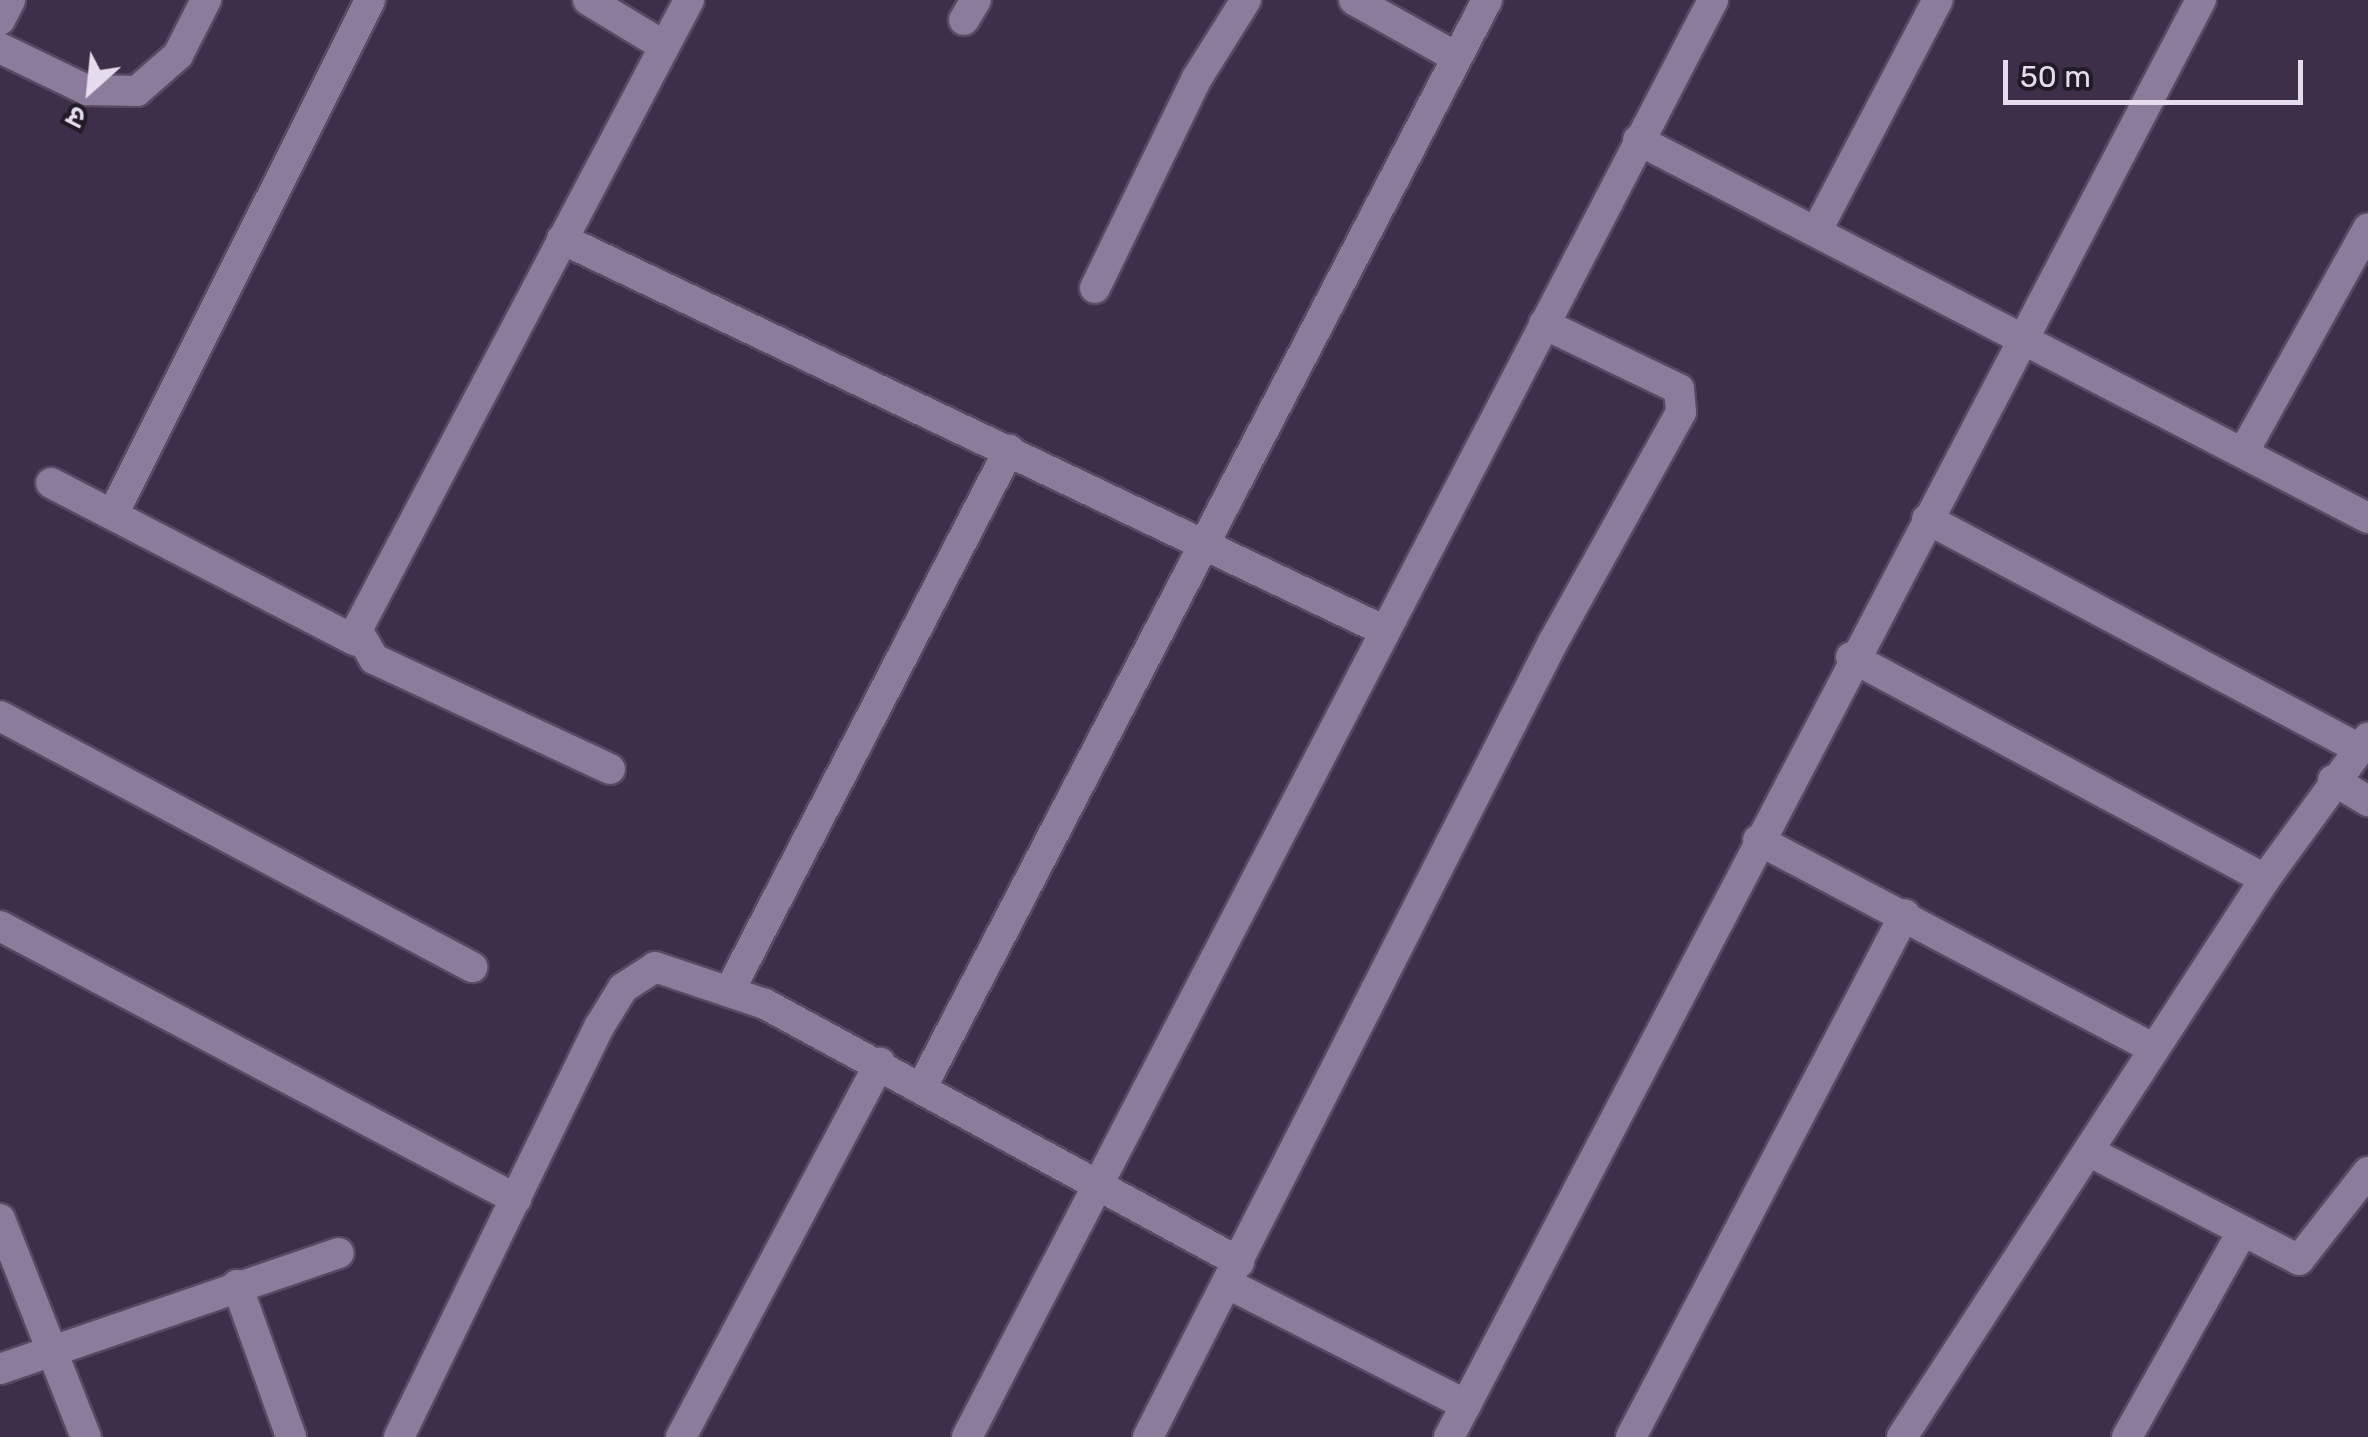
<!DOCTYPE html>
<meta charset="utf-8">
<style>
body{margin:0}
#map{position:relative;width:2368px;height:1437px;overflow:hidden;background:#3d2f4a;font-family:Rubik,"Noto Sans Devanagari",sans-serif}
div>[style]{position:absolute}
.roads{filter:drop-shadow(2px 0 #564a61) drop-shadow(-2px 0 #564a61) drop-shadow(0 2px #564a61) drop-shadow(0 -2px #564a61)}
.minor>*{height:30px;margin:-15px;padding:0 15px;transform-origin:15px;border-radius:15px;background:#8c7c9c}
span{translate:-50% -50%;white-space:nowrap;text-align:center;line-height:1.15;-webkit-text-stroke:10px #211b27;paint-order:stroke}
.north{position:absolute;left:40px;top:40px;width:100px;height:100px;-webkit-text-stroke:8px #211b27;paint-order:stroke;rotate:207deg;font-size:28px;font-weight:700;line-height:40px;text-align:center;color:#e5dcee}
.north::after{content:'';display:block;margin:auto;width:35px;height:45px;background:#e5dcee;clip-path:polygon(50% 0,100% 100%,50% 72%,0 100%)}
.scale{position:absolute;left:2003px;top:60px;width:300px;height:45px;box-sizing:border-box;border:5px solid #e5dcee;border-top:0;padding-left:12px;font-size:30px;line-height:35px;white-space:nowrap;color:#e5dcee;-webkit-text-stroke:8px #211b27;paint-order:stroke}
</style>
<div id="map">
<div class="roads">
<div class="minor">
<div style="left:588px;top:0;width:89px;rotate:31.2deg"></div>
<div style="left:1354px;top:0;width:117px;rotate:29.2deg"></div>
<div style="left:0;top:20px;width:22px;rotate:-63deg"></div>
<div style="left:964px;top:20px;width:23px;rotate:-59deg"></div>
<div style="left:0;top:48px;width:97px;rotate:25.8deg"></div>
<div style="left:87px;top:90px;width:50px;rotate:1.1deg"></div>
<div style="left:137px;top:91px;width:55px;rotate:-41.3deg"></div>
<div style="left:178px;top:55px;width:62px;rotate:-63deg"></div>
<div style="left:1638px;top:140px;width:822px;rotate:27.38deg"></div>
<div style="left:1817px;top:230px;width:260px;rotate:-62.3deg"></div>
<div style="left:562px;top:239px;width:912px;rotate:25.47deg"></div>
<div style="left:1095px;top:288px;width:233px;rotate:-64.1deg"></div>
<div style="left:1197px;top:78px;width:92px;rotate:-57.9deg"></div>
<div style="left:2243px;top:453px;width:257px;rotate:-60.9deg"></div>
<div style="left:51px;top:483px;width:343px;rotate:27.4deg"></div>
<div style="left:113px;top:514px;width:575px;rotate:-63.43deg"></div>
<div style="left:1927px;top:519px;width:490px;rotate:28deg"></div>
<div style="left:1851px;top:657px;width:470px;rotate:28.2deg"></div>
<div style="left:0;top:716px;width:535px;rotate:28deg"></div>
<div style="left:610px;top:769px;width:260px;rotate:-155deg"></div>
<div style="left:374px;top:659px;width:34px;rotate:-120deg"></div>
<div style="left:357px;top:630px;width:712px;rotate:-62.21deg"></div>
<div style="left:2333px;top:780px;width:41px;rotate:31deg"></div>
<div style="left:1758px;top:840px;width:446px;rotate:27.8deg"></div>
<div style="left:0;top:926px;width:584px;rotate:27.88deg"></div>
<div style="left:731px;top:988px;width:606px;rotate:-62.67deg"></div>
<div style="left:923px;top:1085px;width:1223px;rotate:-62.53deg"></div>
<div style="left:2090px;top:1152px;width:235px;rotate:27.3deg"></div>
<div style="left:2299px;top:1260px;width:112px;rotate:-51.9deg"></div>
<div style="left:0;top:1219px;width:234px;rotate:68.5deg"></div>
<div style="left:1228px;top:1284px;width:267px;rotate:26.9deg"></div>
<div style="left:237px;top:1285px;width:161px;rotate:70.4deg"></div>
<div style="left:0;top:1369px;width:358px;rotate:-18.9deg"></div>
<div style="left:399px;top:1437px;width:456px;rotate:-64deg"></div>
<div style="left:599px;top:1027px;width:46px;rotate:-58.4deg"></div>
<div style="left:623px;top:988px;width:38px;rotate:-33deg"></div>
<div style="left:655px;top:967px;width:116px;rotate:18.6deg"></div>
<div style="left:765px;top:1004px;width:540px;rotate:28.56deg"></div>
<div style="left:681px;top:1437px;width:424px;rotate:-62deg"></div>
<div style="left:967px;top:1437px;width:1619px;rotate:-62.56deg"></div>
<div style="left:1148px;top:1437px;width:890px;rotate:-63deg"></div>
<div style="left:1552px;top:644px;width:265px;rotate:-60.9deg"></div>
<div style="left:1681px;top:412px;width:23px;rotate:-95deg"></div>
<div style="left:1679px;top:389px;width:150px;rotate:-154.3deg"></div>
<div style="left:1449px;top:1437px;width:1622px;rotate:-62.38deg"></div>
<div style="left:1631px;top:1437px;width:590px;rotate:-62.35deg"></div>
<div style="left:1902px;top:1437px;width:666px;rotate:-56.95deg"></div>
<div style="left:2265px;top:879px;width:175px;rotate:-53.9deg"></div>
<div style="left:2127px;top:1437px;width:233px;rotate:-60.7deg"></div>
</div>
</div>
<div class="north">उ</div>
<div class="scale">50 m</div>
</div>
